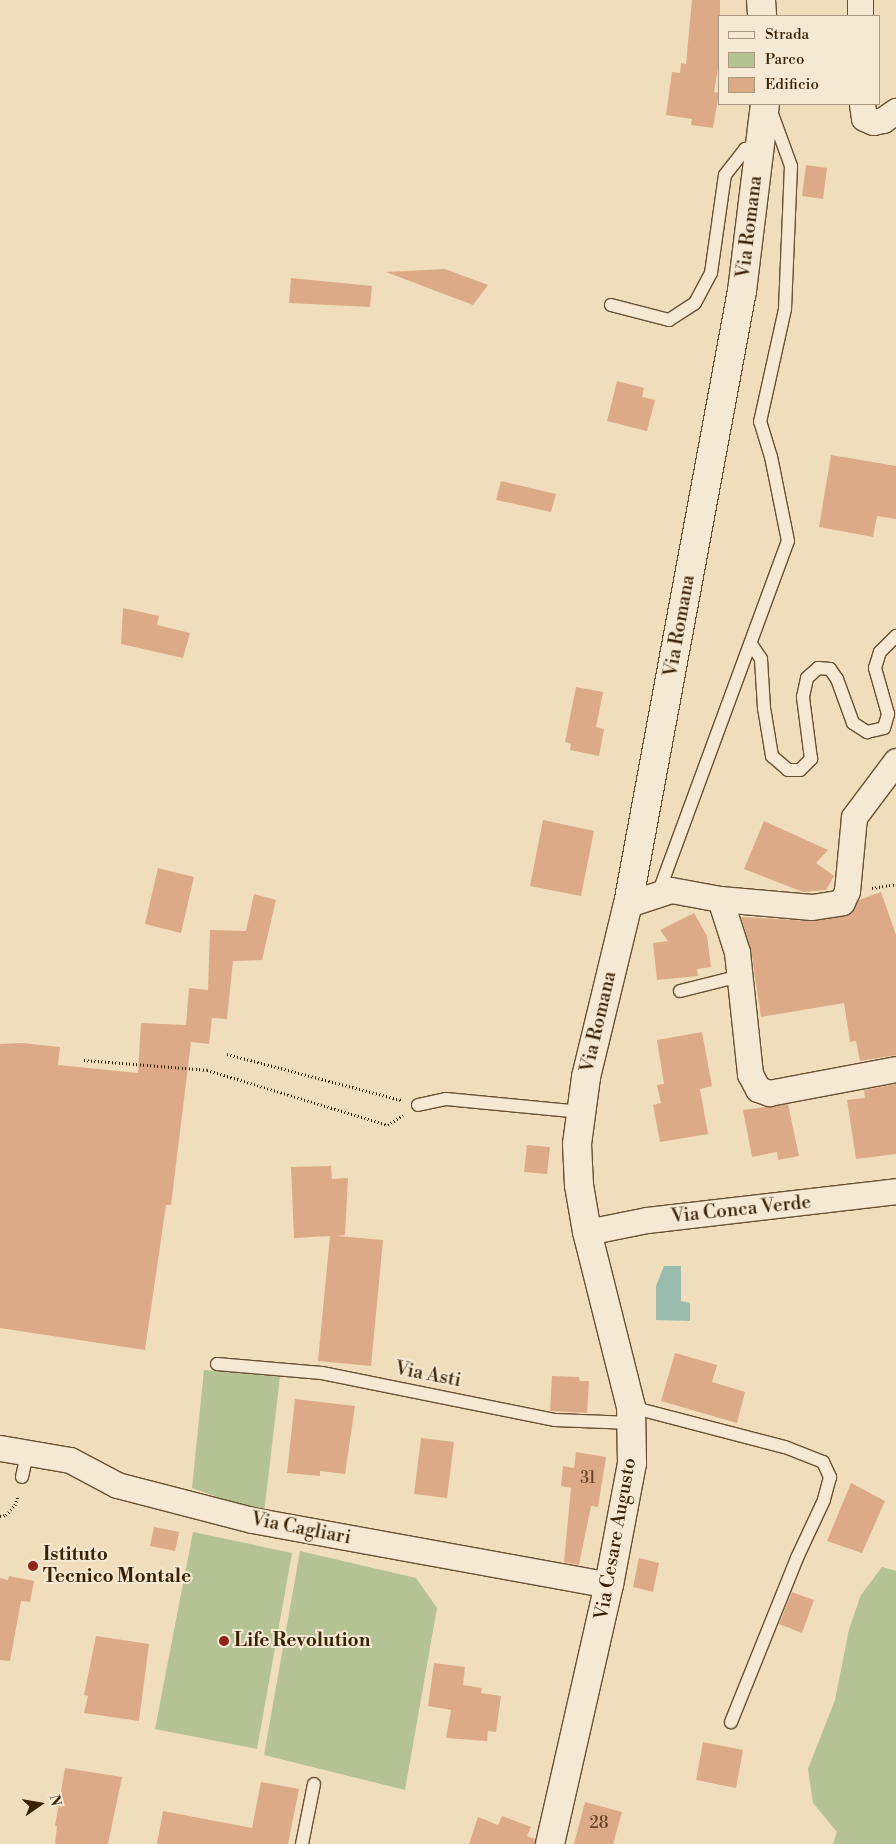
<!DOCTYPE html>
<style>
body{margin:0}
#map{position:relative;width:896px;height:1844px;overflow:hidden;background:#f0ddbb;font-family:"Libre Bodoni",serif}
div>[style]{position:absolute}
.green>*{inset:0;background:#b5c294}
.water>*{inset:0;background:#9abcaf}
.building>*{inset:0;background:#da8}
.path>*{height:3px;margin-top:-1.5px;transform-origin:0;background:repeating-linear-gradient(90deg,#392104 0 1px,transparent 0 3.5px)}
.roads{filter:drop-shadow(1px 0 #675032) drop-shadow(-1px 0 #675032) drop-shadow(0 1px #675032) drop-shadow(0 -1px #675032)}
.lane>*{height:12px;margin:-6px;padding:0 6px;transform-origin:6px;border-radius:6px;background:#f5e9d3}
.street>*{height:25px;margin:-12.5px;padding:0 12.5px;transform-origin:12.5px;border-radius:12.5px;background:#f5e9d3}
.secondary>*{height:28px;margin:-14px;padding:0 14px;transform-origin:14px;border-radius:14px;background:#f5e9d3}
.dots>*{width:14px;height:14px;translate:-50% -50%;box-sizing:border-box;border:2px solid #f5e9d3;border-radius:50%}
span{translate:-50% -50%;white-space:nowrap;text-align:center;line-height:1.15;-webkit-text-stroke:4px #f5e9d3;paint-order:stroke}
.number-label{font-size:16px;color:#624325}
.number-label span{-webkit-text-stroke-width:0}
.street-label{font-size:19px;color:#392104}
.poi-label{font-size:19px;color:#392104;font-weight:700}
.left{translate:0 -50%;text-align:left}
.legend{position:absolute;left:718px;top:15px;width:162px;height:90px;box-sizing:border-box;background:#f5e9d3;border:1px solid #aa9980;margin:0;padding:6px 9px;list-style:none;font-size:15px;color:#392104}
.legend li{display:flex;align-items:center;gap:10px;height:25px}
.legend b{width:25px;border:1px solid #aa9980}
.north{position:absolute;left:15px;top:1779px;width:50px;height:50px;-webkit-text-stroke:4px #f5e9d3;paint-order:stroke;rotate:77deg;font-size:14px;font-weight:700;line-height:20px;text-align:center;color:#392104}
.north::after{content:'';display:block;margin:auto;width:18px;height:22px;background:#392104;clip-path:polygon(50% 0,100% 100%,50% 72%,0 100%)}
</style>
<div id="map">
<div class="green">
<div style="clip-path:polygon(204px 1370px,280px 1377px,264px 1513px,192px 1488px)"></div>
<div style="clip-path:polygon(193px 1532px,292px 1553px,257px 1749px,155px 1729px)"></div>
<div style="clip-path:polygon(300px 1551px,416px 1578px,437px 1608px,405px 1790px,264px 1755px)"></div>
<div style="clip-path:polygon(882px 1567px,896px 1571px,896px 1844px,833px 1844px,837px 1832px,813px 1803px,808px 1769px,835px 1700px,849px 1629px,861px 1595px)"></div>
</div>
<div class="water">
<div style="clip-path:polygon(664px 1266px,681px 1266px,681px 1301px,690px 1303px,690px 1321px,656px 1320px,656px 1286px)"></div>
</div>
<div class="building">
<div style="clip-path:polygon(692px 0,720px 0,720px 56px,714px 92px,719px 93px,713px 128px,691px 125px,692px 119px,666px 115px,672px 72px,680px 73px,681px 63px,686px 64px)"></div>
<div style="clip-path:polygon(806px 165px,827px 168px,823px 199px,802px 196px)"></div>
<div style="clip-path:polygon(445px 269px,488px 285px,473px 305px,386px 272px)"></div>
<div style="clip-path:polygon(291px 278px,372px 286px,370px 307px,289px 303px)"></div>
<div style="clip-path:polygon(617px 381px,644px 388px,642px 397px,655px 400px,647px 431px,607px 421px)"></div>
<div style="clip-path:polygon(831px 455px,896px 466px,896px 519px,877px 516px,873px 537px,819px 527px)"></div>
<div style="clip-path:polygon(501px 481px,556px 494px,551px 512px,496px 500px)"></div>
<div style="clip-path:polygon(123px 608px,159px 616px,157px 625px,190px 633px,183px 658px,121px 644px)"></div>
<div style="clip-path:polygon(576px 687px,603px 692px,596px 727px,604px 729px,599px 756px,570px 750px,571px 744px,565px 742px)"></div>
<div style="clip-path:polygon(543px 820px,594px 831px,581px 896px,530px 886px)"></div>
<div style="clip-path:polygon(764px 821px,828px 850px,816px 863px,834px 876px,826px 890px,803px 892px,744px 869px)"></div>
<div style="clip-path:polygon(158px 868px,194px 877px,181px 933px,145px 924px)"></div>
<div style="clip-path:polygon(881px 892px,896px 935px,896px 1055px,860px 1061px,856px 1041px,850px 1042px,844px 1003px,761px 1017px,751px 950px,741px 917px,811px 921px,844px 916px,851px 913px,859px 900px)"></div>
<div style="clip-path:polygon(254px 894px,276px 900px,262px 960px,233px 961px,227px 1019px,212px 1018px,209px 1044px,191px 1042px,171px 1205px,166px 1205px,145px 1350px,0 1328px,0 1044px,22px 1043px,60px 1047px,58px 1065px,138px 1073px,141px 1023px,186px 1025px,189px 988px,208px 990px,210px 930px,246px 931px)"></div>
<div style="clip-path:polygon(694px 913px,707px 936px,711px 967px,697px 969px,698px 976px,657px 980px,653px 943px,668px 941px,660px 930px)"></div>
<div style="clip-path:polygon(702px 1032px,712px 1086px,700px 1089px,708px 1134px,660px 1142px,653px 1105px,661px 1103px,657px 1085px,664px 1084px,657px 1040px)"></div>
<div style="clip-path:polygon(896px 1084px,896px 1154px,856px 1159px,847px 1100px,865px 1098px,864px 1090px)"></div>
<div style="clip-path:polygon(788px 1104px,799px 1156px,778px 1160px,777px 1152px,752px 1157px,743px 1110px)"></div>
<div style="clip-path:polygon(527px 1145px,550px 1147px,547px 1174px,524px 1172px)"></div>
<div style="clip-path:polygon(331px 1166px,332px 1179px,348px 1178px,345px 1235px,337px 1236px,383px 1240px,371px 1366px,318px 1361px,330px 1236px,294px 1238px,291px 1167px)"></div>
<div style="clip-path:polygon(675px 1353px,717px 1365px,712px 1382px,745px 1392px,737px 1423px,661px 1401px)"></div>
<div style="clip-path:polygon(552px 1376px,579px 1377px,580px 1381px,589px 1381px,587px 1413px,550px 1411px)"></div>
<div style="clip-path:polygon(295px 1399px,355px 1406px,345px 1474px,320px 1471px,320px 1476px,287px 1473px)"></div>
<div style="clip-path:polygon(421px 1438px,454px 1442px,447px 1498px,414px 1494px)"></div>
<div style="clip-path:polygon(576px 1452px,606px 1457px,598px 1507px,591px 1506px,579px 1565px,564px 1562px,571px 1488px,561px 1486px,563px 1466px,574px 1468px)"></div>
<div style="clip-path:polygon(851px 1483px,885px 1501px,862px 1553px,827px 1541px)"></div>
<div style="clip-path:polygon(154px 1527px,179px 1532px,175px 1551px,150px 1546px)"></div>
<div style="clip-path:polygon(639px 1558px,659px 1563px,653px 1592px,633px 1587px)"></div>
<div style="clip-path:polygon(9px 1576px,34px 1581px,30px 1602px,21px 1601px,10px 1661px,0 1660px,0 1578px,8px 1580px)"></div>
<div style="clip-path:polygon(792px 1592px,814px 1600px,802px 1633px,779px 1624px)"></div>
<div style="clip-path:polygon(96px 1636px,149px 1644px,139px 1721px,84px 1713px,88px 1696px,84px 1695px)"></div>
<div style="clip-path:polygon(434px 1663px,465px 1667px,463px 1685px,482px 1688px,481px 1693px,501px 1696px,496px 1732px,488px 1731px,487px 1741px,446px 1738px,451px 1710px,428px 1706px)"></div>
<div style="clip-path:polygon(703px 1742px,743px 1750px,736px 1788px,696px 1780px)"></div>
<div style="clip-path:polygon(65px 1768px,122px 1777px,108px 1844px,55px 1844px,57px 1826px,55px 1826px)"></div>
<div style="clip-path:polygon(261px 1782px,299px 1789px,288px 1844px,157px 1844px,163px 1811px,252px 1828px)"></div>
<div style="clip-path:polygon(585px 1802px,622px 1812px,613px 1844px,574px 1844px)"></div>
<div style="clip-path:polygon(502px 1816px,531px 1827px,527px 1836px,535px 1839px,535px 1844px,469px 1844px,478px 1817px,498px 1825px)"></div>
</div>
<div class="path">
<div style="left:872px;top:888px;width:24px;rotate:-9deg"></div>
<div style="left:227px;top:1054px;width:180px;rotate:14.8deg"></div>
<div style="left:84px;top:1060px;width:123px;rotate:4.6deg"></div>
<div style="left:207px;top:1070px;width:189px;rotate:16.9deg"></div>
<div style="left:388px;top:1125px;width:18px;rotate:-34deg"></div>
<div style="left:0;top:1516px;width:6px;rotate:-9deg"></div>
<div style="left:6px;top:1515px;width:13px;rotate:-48deg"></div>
<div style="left:15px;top:1505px;width:10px;rotate:-73deg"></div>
</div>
<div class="roads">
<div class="lane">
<div style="left:611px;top:305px;width:60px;rotate:14.5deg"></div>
<div style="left:669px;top:320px;width:31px;rotate:-33deg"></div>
<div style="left:695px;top:303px;width:34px;rotate:-62deg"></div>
<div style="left:711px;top:273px;width:99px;rotate:-81.9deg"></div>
<div style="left:725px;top:175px;width:33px;rotate:-52deg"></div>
<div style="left:745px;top:149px;width:16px;rotate:-15deg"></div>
<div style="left:751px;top:644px;width:18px;rotate:56deg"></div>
<div style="left:761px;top:659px;width:49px;rotate:86.5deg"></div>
<div style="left:764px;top:708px;width:49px;rotate:80.5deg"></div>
<div style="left:772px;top:756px;width:21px;rotate:41deg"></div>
<div style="left:788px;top:770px;width:12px"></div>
<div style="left:800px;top:770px;width:16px;rotate:-45deg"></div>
<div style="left:811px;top:759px;width:63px;rotate:-97.4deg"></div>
<div style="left:803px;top:697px;width:19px;rotate:-78deg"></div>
<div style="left:807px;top:678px;width:15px;rotate:-42deg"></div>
<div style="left:818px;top:668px;width:12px;rotate:5deg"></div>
<div style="left:830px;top:669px;width:12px;rotate:55deg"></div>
<div style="left:837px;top:679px;width:47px;rotate:70deg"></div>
<div style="left:853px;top:723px;width:17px;rotate:33deg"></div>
<div style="left:867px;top:732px;width:17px;rotate:-13deg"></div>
<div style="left:884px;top:728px;width:15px;rotate:-74deg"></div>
<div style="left:888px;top:714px;width:48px;rotate:-105.8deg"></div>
<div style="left:875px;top:668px;width:17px;rotate:-73deg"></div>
<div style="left:880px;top:652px;width:23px;rotate:-45deg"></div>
<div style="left:658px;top:894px;width:376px;rotate:-69.8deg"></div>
<div style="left:788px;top:541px;width:86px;rotate:-101.4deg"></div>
<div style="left:771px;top:457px;width:37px;rotate:-107deg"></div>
<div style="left:760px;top:422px;width:116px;rotate:-77.5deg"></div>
<div style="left:785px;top:309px;width:143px;rotate:-87.6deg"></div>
<div style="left:791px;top:166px;width:59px;rotate:-110deg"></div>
<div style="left:680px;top:991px;width:62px;rotate:-14deg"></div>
<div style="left:418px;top:1105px;width:29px;rotate:-12deg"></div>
<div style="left:446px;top:1099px;width:136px;rotate:5.5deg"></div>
<div style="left:217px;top:1364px;width:105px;rotate:4.9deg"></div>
<div style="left:322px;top:1373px;width:238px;rotate:11.4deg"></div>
<div style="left:555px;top:1420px;width:77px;rotate:2.2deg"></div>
<div style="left:631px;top:1407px;width:159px;rotate:14.6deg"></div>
<div style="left:785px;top:1447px;width:41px;rotate:21.5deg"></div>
<div style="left:823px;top:1462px;width:17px;rotate:65deg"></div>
<div style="left:830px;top:1477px;width:24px;rotate:105deg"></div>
<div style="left:824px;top:1500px;width:64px;rotate:115deg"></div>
<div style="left:797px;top:1558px;width:177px;rotate:111.9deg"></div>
<div style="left:22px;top:1477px;width:25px;rotate:-78deg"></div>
<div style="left:302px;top:1844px;width:61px;rotate:-78.7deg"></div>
</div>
<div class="street">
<div style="left:860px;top:0;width:16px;rotate:90deg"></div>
<div style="left:862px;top:104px;width:14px;rotate:82deg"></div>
<div style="left:864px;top:118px;width:10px;rotate:24deg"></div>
<div style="left:873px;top:122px;width:10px;rotate:-11deg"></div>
<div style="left:883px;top:120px;width:16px;rotate:-35deg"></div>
<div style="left:720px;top:899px;width:92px;rotate:5deg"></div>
<div style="left:812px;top:907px;width:30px;rotate:-9deg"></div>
<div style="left:842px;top:902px;width:12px;rotate:-66deg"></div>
<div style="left:847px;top:891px;width:74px;rotate:-84.6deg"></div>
<div style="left:854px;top:817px;width:70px;rotate:-53.1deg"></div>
<div style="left:628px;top:904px;width:45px;rotate:-18deg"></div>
<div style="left:671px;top:890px;width:50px;rotate:10.4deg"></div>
<div style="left:720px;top:899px;width:56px;rotate:72.2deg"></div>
<div style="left:737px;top:952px;width:123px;rotate:83.9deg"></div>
<div style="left:750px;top:1074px;width:17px;rotate:62deg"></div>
<div style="left:758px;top:1089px;width:12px;rotate:20deg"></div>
<div style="left:769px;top:1093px;width:129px;rotate:-10.7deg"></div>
<div style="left:587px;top:1232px;width:61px;rotate:-11.3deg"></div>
<div style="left:647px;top:1220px;width:251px;rotate:-6.6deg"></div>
<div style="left:0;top:1448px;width:71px;rotate:9.7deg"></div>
<div style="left:70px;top:1460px;width:53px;rotate:28deg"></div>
<div style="left:117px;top:1485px;width:139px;rotate:14.5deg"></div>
<div style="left:252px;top:1520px;width:363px;rotate:10.3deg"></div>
</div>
<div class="secondary">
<div style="left:761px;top:0;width:16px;rotate:86deg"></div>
<div style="left:550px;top:1844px;width:266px;rotate:-77.2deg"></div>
<div style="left:609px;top:1585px;width:124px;rotate:-79.3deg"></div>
<div style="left:632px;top:1463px;width:56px;rotate:-91deg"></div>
<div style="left:631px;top:1407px;width:180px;rotate:-104.1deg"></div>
<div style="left:587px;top:1232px;width:48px;rotate:-99.7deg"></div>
<div style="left:579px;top:1185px;width:41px;rotate:-92.8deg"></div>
<div style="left:577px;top:1144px;width:68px;rotate:-82.3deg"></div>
<div style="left:586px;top:1077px;width:178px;rotate:-76.4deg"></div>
<div style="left:628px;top:904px;width:624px;rotate:-79.47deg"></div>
<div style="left:742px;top:291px;width:188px;rotate:-83deg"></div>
</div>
</div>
<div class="dots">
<div style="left:33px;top:1566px;background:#8f2418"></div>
<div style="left:224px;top:1641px;background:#8f2418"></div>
</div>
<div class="number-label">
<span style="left:588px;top:1478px">31</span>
<span style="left:599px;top:1823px">28</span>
</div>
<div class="street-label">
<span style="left:750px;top:227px;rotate:-83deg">Via Romana</span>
<span style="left:680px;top:626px;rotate:-80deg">Via Romana</span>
<span style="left:599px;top:1022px;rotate:-77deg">Via Romana</span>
<span style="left:741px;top:1210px;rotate:-6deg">Via Conca Verde</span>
<span style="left:428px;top:1375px;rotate:11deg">Via Asti</span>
<span style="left:301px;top:1529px;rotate:11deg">Via Cagliari</span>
<span style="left:616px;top:1539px;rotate:-80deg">Via Cesare Augusto</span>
</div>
<div class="poi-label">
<span class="left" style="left:43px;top:1566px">Istituto<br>Tecnico Montale</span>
<span class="left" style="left:234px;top:1641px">Life Revolution</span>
</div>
<ul class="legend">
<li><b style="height:6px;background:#f5e9d3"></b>Strada</li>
<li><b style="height:14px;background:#b5c294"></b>Parco</li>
<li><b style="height:14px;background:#da8"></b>Edificio</li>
</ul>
<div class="north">N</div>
</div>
